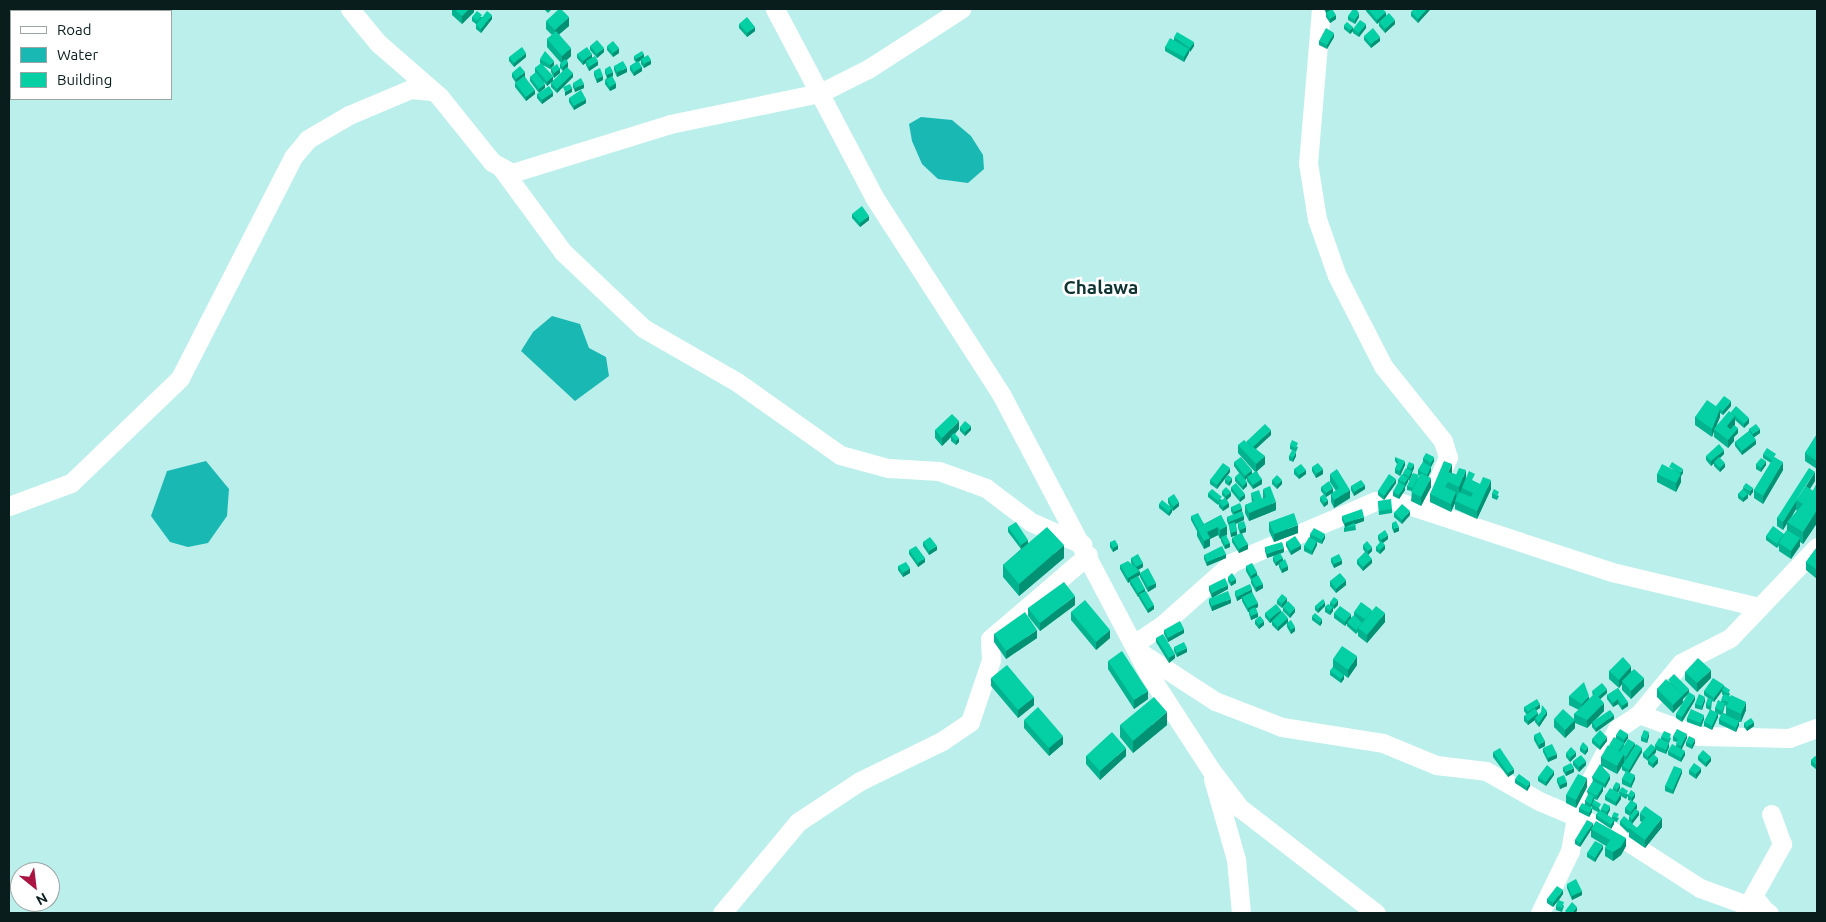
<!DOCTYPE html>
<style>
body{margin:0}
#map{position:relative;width:1826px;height:922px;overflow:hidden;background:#baefeb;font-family:Ubuntu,sans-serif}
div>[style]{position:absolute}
.water>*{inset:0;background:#1ab8b3}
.minor>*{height:19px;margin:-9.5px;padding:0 9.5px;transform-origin:9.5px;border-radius:9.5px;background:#fff}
.wall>*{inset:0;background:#03b28e}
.shaded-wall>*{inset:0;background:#039174}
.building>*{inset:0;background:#04cfa5}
span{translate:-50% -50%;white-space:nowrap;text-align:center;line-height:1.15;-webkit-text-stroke:5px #fff;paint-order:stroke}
.quarter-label{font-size:19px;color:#0d3432;font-weight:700}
.frame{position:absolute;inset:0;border:10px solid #081d1c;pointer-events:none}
.legend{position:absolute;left:10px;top:10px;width:162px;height:90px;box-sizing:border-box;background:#fff;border:1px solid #9ca5a4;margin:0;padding:6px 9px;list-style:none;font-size:15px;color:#081d1c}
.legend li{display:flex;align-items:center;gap:10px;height:25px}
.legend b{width:25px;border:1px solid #9ca5a4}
.north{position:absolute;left:10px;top:862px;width:50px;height:50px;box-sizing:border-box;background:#fff;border:1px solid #9ca5a4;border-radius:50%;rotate:151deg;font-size:14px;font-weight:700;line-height:20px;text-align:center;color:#081d1c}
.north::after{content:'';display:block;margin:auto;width:18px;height:22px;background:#aa1443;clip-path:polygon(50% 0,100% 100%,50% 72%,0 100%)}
</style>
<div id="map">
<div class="water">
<div style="clip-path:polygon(921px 117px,952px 120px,971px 136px,983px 155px,984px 169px,968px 183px,938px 179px,922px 164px,912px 141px,909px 124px)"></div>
<div style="clip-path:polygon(552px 316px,580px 324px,589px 348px,606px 357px,609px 376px,575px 401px,521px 351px,533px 332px)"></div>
<div style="clip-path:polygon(206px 461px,229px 489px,227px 516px,208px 543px,188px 547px,170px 542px,151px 516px,167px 471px)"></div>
</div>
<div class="minor">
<div style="left:350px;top:9px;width:44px;rotate:50.5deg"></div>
<div style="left:378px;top:43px;width:81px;rotate:41deg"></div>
<div style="left:439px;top:96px;width:85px;rotate:51.2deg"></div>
<div style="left:492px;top:162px;width:23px;rotate:29deg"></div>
<div style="left:512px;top:173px;width:165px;rotate:-17.2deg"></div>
<div style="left:670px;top:124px;width:153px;rotate:-11.7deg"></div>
<div style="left:820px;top:93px;width:54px;rotate:-26.6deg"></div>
<div style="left:868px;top:69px;width:111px;rotate:-32.8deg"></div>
<div style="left:775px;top:9px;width:212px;rotate:62.2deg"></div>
<div style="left:874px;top:197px;width:234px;rotate:57.2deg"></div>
<div style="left:1001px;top:394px;width:315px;rotate:62.2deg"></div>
<div style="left:1148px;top:673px;width:116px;rotate:57deg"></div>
<div style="left:1211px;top:770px;width:48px;rotate:52.7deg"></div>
<div style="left:1240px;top:808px;width:172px;rotate:37.7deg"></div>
<div style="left:1321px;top:9px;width:155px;rotate:94.8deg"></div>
<div style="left:1308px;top:163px;width:57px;rotate:80.9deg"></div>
<div style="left:1317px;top:219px;width:60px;rotate:70.7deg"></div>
<div style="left:1337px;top:276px;width:101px;rotate:62.9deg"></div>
<div style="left:1383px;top:366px;width:96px;rotate:51.3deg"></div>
<div style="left:1443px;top:441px;width:17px;rotate:73deg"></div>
<div style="left:1448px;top:457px;width:55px;rotate:113.7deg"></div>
<div style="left:502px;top:169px;width:103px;rotate:53.7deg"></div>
<div style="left:563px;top:252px;width:110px;rotate:43.5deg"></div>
<div style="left:643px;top:328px;width:108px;rotate:29.9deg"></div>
<div style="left:737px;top:382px;width:126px;rotate:35.3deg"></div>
<div style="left:840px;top:455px;width:50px;rotate:15.2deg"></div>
<div style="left:888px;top:468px;width:51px;rotate:3.4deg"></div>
<div style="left:939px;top:471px;width:50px;rotate:19.9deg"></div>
<div style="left:986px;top:488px;width:56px;rotate:37.1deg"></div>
<div style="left:1031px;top:522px;width:56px;rotate:23.3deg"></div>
<div style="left:9px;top:506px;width:66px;rotate:-20.4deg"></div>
<div style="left:71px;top:483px;width:151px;rotate:-43.9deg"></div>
<div style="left:180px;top:378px;width:248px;rotate:-62.9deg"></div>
<div style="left:293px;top:157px;width:23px;rotate:-50deg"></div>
<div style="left:308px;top:139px;width:48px;rotate:-30.3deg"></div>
<div style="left:349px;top:115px;width:67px;rotate:-22.8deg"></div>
<div style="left:411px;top:89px;width:18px;rotate:6deg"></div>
<div style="left:1134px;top:644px;width:34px;rotate:-34deg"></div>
<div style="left:1162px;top:625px;width:95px;rotate:-41.6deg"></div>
<div style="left:1233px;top:562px;width:155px;rotate:-23.2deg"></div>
<div style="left:1375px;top:501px;width:18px;rotate:-3deg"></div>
<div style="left:1393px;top:500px;width:231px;rotate:18.2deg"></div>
<div style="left:1612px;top:572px;width:151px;rotate:13.4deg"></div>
<div style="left:1138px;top:651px;width:92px;rotate:33deg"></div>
<div style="left:1215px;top:701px;width:72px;rotate:21.2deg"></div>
<div style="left:1282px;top:727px;width:102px;rotate:9deg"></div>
<div style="left:1383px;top:743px;width:57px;rotate:22.5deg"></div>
<div style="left:1436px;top:765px;width:50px;rotate:6.8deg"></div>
<div style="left:1486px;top:771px;width:61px;rotate:29.5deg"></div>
<div style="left:1539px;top:801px;width:80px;rotate:22.7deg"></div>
<div style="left:1613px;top:832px;width:103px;rotate:32.8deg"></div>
<div style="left:1700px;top:888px;width:73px;rotate:19.9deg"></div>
<div style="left:1639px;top:714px;width:64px;rotate:20.1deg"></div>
<div style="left:1699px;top:736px;width:90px;rotate:1.3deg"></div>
<div style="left:1789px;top:738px;width:30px;rotate:-20deg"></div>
<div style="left:1213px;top:779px;width:83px;rotate:74deg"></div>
<div style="left:1236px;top:859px;width:54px;rotate:84.7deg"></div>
<div style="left:722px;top:913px;width:119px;rotate:-50.1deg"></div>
<div style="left:798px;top:822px;width:74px;rotate:-33.5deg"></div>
<div style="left:860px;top:781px;width:91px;rotate:-26deg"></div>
<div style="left:942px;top:741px;width:34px;rotate:-34deg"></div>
<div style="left:970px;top:722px;width:65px;rotate:-71.3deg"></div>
<div style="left:991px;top:660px;width:21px;rotate:-93deg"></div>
<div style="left:990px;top:639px;width:129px;rotate:-40.6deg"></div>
<div style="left:1540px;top:913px;width:69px;rotate:-64.2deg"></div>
<div style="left:1570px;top:851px;width:39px;rotate:-80deg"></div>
<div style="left:1577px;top:813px;width:35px;rotate:-68deg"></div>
<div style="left:1590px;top:781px;width:59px;rotate:-62.6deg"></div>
<div style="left:1617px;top:729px;width:27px;rotate:-34deg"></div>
<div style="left:1639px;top:714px;width:66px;rotate:-50.5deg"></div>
<div style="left:1681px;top:663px;width:55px;rotate:-27deg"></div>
<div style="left:1730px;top:638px;width:126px;rotate:-46.3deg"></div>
<div style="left:1767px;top:913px;width:22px;rotate:-129deg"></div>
<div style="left:1753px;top:896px;width:60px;rotate:-60.9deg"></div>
<div style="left:1782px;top:844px;width:32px;rotate:-110deg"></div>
</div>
<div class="wall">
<div style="clip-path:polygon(452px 9px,474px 9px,474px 12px,462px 24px,452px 15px)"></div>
<div style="clip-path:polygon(544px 9px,552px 9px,548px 13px)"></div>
<div style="clip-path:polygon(1324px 9px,1330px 9px,1330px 10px,1336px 19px,1330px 23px,1326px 17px,1326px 13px,1330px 11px,1326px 13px)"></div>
<div style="clip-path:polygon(1366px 9px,1382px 9px,1386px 16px,1395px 24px,1385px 33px,1379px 26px,1379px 22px,1377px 24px,1366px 11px)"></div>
<div style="clip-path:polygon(1430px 9px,1418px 23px,1411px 16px,1411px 12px)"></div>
<div style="clip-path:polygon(1348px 16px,1359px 17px,1355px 24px,1348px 20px)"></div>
<div style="clip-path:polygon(472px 17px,482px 17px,492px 19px,481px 33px,476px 29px,476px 24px,472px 21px)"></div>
<div style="clip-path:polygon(546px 21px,569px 26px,559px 34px,571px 56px,567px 60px,568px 67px,567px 68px,573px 77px,557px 93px,551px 87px,551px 83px,563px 71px,560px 68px,560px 73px,554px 78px,551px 72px,551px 68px,560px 68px,560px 64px,561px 63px,547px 47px,547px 39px,552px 35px,546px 29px)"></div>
<div style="clip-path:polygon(739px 24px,755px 31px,747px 37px,739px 28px)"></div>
<div style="clip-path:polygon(1344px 25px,1353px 31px,1350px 34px,1344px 29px)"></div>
<div style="clip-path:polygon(1366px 28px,1359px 37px,1353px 33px,1353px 29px)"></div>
<div style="clip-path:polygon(1364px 36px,1380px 41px,1371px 48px,1364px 40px)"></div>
<div style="clip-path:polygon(1174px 37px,1194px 46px,1190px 52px,1189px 51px,1189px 53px,1184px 62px,1165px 51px,1165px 47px,1174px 40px)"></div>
<div style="clip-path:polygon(1334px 37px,1327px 49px,1319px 45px,1319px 41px)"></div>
<div style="clip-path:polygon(590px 46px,604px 52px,597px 58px,590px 50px)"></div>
<div style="clip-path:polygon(607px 46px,619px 53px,613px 57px,607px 50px)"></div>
<div style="clip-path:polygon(577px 54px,592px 57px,598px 65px,589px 71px,586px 65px,586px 63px,583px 65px,577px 58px)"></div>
<div style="clip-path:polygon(634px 56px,644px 58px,651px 64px,644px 68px,641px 64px,641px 60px,639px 62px,642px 71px,634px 76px,630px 70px,630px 66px,636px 62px,634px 60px)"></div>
<div style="clip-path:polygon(509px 57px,526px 57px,514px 67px,509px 61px)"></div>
<div style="clip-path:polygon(540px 59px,554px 65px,550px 69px,543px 65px,553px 81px,547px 86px,544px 82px,539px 93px,530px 81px,530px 77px,535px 73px,535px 68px,541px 64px,540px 63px)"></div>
<div style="clip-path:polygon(614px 66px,627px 72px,617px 77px,614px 70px)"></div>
<div style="clip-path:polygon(605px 69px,613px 76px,612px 77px,616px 88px,610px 91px,605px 84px,605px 80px,607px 78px,605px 73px)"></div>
<div style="clip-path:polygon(594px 71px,603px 80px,597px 83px,594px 75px)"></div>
<div style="clip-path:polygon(512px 73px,525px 76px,525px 77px,535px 94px,526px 101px,515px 87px,515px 83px,516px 83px,512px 77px)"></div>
<div style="clip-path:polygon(573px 83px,584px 88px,575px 92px,573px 87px)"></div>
<div style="clip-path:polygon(537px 94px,553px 96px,542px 104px,537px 98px)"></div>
<div style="clip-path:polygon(569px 98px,586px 103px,574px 110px,569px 102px)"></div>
<div style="clip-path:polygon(852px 214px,869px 220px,860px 227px,852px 218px)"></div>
<div style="clip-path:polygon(1716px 406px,1731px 406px,1723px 415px,1720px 413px,1720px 417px,1716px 426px,1731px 413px,1731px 412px,1749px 423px,1744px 428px,1735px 420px,1734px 425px,1738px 433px,1734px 437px,1734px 441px,1728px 448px,1714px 437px,1714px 431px,1712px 437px,1695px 425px,1695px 417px,1716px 407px)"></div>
<div style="clip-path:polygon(960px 427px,971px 430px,965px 436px,960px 431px)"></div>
<div style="clip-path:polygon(959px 429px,955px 434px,959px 442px,956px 445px,951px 441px,951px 437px,942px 446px,935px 438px,935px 430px)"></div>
<div style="clip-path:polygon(1749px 429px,1760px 433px,1754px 437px,1756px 444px,1742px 455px,1735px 446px,1735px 442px,1749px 431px)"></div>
<div style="clip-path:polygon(1817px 434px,1817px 469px,1805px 461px,1805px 453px)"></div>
<div style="clip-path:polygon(1271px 435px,1256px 449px,1265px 464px,1257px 471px,1262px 484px,1253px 489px,1247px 481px,1247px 478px,1245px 480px,1247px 486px,1243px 490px,1235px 481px,1235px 477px,1242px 477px,1234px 466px,1234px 462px,1252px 474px,1255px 472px,1238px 453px,1238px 445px,1247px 442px,1247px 441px)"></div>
<div style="clip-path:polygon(1290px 445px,1298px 447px,1296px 452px,1290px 449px)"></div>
<div style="clip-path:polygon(1724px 454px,1720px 458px,1725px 467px,1720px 472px,1714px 466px,1714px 463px,1711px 466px,1706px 460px,1706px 456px)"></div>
<div style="clip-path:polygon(1763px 454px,1776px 458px,1783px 470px,1763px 504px,1754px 498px,1754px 490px,1771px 463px,1763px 458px)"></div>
<div style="clip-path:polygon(1289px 456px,1296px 456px,1293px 462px,1289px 460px)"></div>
<div style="clip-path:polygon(1395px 457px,1405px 465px,1400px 476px,1395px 473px,1395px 469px,1397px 464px,1395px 461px)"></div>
<div style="clip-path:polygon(1423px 458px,1434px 461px,1431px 467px,1431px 471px,1428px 477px,1431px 487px,1421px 506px,1411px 501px,1412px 491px,1407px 490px,1407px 486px,1419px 477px,1420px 475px,1418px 475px,1418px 470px,1423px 462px)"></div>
<div style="clip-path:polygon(1756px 464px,1766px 465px,1761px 472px,1756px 469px)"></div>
<div style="clip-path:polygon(1407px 466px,1414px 468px,1409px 481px,1408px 480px,1405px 487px,1405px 490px,1399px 499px,1393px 496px,1393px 492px,1398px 483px,1398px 480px,1407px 469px)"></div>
<div style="clip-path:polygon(1312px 467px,1323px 474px,1316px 478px,1312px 471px)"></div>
<div style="clip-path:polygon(1669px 468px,1683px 473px,1681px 476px,1681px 482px,1676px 492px,1657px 482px,1657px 474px)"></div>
<div style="clip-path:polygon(1294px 469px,1306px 474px,1299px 479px,1294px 474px)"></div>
<div style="clip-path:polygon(1230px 472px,1217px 489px,1210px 484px,1210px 480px)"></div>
<div style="clip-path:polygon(1452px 472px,1452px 473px,1475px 482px,1491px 489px,1477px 519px,1455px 509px,1455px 503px,1451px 512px,1430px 502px,1430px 494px)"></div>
<div style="clip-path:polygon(1330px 474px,1350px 498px,1334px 508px,1331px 502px,1331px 494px,1326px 497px,1321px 491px,1321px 487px,1333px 492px,1336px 491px,1330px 482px)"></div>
<div style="clip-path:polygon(1225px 479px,1232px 482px,1229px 486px,1225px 483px)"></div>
<div style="clip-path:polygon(1272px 480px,1282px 484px,1277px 489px,1272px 484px)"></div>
<div style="clip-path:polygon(evenodd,1815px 481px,1810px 489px,1813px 491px,1817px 483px,1817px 523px,1803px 544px,1800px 542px,1800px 546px,1791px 559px,1779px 551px,1779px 546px,1777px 548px,1766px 540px,1766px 536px,1784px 534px,1787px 530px,1787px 523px,1783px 530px,1777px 526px,1777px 518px,1815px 481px,1796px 509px,1797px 512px,1790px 520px,1796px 509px)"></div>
<div style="clip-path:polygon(1396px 483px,1384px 500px,1378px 495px,1378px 491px)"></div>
<div style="clip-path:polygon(1351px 486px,1365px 489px,1354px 496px,1351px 490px)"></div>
<div style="clip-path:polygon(1231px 487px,1245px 498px,1240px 502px,1231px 491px)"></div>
<div style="clip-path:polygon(1743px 487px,1753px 492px,1750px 496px,1748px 494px,1748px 498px,1743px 502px,1738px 498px,1738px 494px,1743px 489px)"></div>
<div style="clip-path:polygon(1263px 489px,1276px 510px,1249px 521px,1245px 513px,1245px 505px,1252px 503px,1251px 493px,1262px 499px,1263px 498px)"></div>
<div style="clip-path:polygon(1222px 491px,1231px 496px,1227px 500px,1229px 507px,1223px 511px,1219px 507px,1219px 504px,1218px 505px,1208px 497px,1208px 493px,1222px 500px,1225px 498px,1222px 495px)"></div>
<div style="clip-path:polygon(1492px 493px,1499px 496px,1497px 500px,1492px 498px)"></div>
<div style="clip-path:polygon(1320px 497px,1328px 504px,1324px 507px,1320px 501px)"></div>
<div style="clip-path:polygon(1168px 498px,1179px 506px,1173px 511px,1172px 510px,1172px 512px,1169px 516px,1159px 508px,1159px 504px,1170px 506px,1168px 503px)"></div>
<div style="clip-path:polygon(1378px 501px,1392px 509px,1392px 513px,1379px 515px)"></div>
<div style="clip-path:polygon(1231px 507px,1242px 511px,1244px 520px,1236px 524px,1237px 535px,1240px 534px,1238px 527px,1238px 523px,1246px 532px,1242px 533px,1248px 549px,1239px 553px,1232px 542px,1232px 538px,1237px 535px,1231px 537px,1229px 526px,1227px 521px,1227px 517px,1233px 515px,1231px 511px)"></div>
<div style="clip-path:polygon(1394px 513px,1410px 515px,1402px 524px,1394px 517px)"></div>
<div style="clip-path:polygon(1221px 515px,1227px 535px,1226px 535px,1230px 547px,1225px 549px,1221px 541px,1221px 538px,1220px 539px,1218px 535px,1210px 539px,1210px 546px,1204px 549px,1197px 536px,1197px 531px,1191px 520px,1191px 516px,1204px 524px)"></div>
<div style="clip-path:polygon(1342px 516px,1364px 521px,1355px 524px,1356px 530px,1344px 532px,1344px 528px,1345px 527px,1342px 520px)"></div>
<div style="clip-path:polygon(1269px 522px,1298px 533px,1274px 542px,1269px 531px)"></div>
<div style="clip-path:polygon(1392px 523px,1399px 531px,1394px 533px,1392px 528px)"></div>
<div style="clip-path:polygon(1008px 527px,1028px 543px,1064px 558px,1019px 596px,1003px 577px,1003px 565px,1021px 549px,1008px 532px)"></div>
<div style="clip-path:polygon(1310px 534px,1325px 538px,1322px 544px,1317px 542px,1317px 545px,1312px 555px,1304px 551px,1304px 546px,1310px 538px)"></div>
<div style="clip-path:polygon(1378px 535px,1388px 539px,1383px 543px,1385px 549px,1380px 554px,1376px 551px,1376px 547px,1380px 543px,1378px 539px)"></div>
<div style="clip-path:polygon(923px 542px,937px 550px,929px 555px,923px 546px)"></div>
<div style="clip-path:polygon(1110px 542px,1118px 549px,1113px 552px,1110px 547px)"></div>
<div style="clip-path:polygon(1286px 542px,1301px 549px,1291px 555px,1286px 546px)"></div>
<div style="clip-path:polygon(1363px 545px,1372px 551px,1368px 555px,1372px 563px,1363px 571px,1357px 564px,1357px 560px,1365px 552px,1363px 549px)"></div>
<div style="clip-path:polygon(1265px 547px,1284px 552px,1280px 554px,1283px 561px,1288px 570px,1282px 573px,1279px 567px,1279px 564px,1276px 566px,1273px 561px,1273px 557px,1276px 555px,1267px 558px,1265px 551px)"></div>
<div style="clip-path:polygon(1817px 547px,1817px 579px,1806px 570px,1806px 562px)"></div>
<div style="clip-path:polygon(909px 550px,925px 562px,918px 567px,909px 554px)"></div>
<div style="clip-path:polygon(1204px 555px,1226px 558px,1207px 566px,1204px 559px)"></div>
<div style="clip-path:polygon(1131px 558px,1143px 567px,1138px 570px,1140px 575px,1138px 576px,1154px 609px,1148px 613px,1139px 598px,1139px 596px,1138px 597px,1130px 584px,1130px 581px,1128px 583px,1120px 569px,1120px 565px,1132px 564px,1131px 563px)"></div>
<div style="clip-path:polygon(1331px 558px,1342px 564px,1334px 568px,1331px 562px)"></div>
<div style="clip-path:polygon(898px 566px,910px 573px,903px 577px,898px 570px)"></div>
<div style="clip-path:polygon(1246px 566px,1257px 575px,1263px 588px,1256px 592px,1251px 583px,1251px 580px,1246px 571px)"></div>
<div style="clip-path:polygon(1140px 573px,1156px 587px,1148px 592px,1140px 577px)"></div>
<div style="clip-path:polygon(1228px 577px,1236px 583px,1231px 586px,1228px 581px)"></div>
<div style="clip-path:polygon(1330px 581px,1346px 585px,1336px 593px,1330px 586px)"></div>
<div style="clip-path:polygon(1209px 586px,1228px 589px,1213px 597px,1231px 603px,1212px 611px,1209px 603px,1209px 599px,1212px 598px,1209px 590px)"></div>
<div style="clip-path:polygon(1235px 591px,1252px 592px,1258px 607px,1256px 608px,1258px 617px,1251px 620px,1249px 614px,1249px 612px,1248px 612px,1242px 601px,1242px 598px,1237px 601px,1235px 595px)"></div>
<div style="clip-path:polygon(1277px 600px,1287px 602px,1282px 608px,1277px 604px)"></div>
<div style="clip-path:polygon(1330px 602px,1338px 605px,1334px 609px,1333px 608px,1333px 611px,1330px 615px,1325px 612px,1325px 607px,1330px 605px)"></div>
<div style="clip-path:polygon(1075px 605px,1040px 631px,1028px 616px,1028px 608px)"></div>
<div style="clip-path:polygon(1315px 606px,1325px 606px,1318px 613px,1315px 610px)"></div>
<div style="clip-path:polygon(1283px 607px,1295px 612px,1290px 618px,1283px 611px)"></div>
<div style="clip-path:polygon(1372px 611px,1385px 622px,1367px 643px,1358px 636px,1358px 632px,1356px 634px,1347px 626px,1347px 623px,1345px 626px,1334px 618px,1334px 613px,1351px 618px,1354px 616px,1354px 612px)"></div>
<div style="clip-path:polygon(1071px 612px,1110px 638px,1096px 650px,1071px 620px)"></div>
<div style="clip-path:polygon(1281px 612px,1295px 631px,1291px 634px,1287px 627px,1287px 623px,1278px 631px,1272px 625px,1272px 622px,1270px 623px,1265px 617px,1265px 613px)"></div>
<div style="clip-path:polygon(1312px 616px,1322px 623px,1320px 626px,1312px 620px)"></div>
<div style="clip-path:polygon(1255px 620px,1264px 625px,1259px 629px,1255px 624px)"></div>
<div style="clip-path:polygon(1164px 630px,1184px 633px,1168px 642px,1164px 634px)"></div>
<div style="clip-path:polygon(994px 634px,1037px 638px,1006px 659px,994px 642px)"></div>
<div style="clip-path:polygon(1156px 638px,1175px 658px,1169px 663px,1156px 642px)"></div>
<div style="clip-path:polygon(1174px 647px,1187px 652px,1177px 657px,1174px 651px)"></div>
<div style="clip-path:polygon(1333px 659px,1357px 665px,1348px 678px,1344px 675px,1344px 679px,1341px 683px,1330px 675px,1330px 671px,1333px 667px)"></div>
<div style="clip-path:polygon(1108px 661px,1148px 699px,1134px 709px,1108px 669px)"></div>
<div style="clip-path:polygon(1609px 671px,1631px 671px,1644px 686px,1631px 699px,1622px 690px,1622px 684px,1619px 688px,1609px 679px)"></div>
<div style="clip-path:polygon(1685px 672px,1711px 678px,1697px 692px,1685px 680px)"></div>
<div style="clip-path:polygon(991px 678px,1034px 705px,1018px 718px,991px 686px)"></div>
<div style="clip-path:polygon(1668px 681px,1689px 693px,1683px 699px,1673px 713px,1657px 697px,1657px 689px)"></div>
<div style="clip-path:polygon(evenodd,1724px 687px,1730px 694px,1729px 696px,1746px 710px,1741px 722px,1739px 722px,1739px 725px,1736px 732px,1719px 724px,1719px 719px,1721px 715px,1718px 714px,1718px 717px,1712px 730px,1704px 726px,1704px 722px,1710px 710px,1706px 708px,1706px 704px,1708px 698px,1704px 695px,1704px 691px,1724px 687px,1722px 691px,1722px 694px,1723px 695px,1721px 702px,1715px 708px,1715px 712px,1711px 710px,1712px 701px,1714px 702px,1722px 691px,1724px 687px,1725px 705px,1726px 706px,1726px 714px,1723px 713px,1725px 705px)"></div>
<div style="clip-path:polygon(1618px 688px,1628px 706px,1622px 710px,1618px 704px,1613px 707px,1607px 699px,1607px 695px)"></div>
<div style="clip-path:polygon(1592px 691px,1607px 693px,1600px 699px,1604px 711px,1594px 721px,1614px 719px,1596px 732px,1592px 727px,1592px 723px,1587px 728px,1575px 723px,1575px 728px,1565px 738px,1554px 727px,1554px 719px,1574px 720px,1574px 714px,1579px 710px,1569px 705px,1569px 696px,1589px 699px,1593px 696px)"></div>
<div style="clip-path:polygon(1695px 700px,1682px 722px,1676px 718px,1676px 714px)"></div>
<div style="clip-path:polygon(1705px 701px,1702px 710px,1695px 708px,1695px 704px)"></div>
<div style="clip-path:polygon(1524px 707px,1540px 708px,1536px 710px,1538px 715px,1547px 715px,1539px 727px,1535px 722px,1535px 720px,1528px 725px,1524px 721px,1524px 716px,1527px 715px,1524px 711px)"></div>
<div style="clip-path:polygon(1687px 718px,1704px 719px,1701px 727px,1687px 722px)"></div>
<div style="clip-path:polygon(1024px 720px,1063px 744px,1049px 756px,1024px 728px)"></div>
<div style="clip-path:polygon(1744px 723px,1754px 726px,1747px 731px,1744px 727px)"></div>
<div style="clip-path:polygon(1120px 725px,1167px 725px,1133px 753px,1120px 737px)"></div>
<div style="clip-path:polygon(1534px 735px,1545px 746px,1539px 749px,1534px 740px)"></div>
<div style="clip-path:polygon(1616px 735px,1628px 738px,1624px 744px,1624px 746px,1635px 745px,1642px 752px,1629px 772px,1635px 779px,1631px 788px,1622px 784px,1622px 779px,1626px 772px,1622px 770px,1622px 766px,1617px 774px,1602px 766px,1610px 779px,1605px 788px,1603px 787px,1603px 791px,1597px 800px,1594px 799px,1594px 800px,1600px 810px,1601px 811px,1601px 809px,1610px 810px,1607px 815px,1612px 818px,1612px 816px,1619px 818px,1617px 822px,1614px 821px,1614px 824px,1611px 829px,1596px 819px,1596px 815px,1598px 812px,1592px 809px,1592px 805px,1591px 807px,1592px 812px,1589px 817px,1579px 812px,1579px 808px,1585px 804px,1585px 801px,1588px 795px,1587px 791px,1593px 781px,1592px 777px,1601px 765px,1601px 757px,1616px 738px)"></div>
<div style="clip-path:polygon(1649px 736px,1647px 743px,1641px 741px,1641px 737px)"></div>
<div style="clip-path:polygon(1673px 736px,1687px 738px,1682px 749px,1685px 755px,1681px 762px,1668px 755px,1668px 751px,1676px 746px,1677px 742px,1673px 741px)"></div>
<div style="clip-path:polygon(1661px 737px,1671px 738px,1669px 743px,1669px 747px,1666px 754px,1656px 750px,1656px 752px,1654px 755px,1658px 763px,1653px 768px,1648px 764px,1648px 761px,1643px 757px,1643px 753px,1655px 747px,1655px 745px,1661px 739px)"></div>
<div style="clip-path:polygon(1592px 739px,1607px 741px,1600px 750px,1592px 743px)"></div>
<div style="clip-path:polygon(1686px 742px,1695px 743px,1692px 749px,1686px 746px)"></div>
<div style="clip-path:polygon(1580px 747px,1588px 751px,1585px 755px,1580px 751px)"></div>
<div style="clip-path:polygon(1543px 748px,1557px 758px,1548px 762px,1543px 752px)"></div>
<div style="clip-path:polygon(1493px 752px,1514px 773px,1508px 777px,1493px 757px)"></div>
<div style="clip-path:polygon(1566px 753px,1576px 756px,1570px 762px,1566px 757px)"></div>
<div style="clip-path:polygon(1086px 756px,1126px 756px,1100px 780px,1086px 764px)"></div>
<div style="clip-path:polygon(1698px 756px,1711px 761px,1706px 767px,1698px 760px)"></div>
<div style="clip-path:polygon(1817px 757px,1817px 770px,1811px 765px,1811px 760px)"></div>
<div style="clip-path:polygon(1573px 761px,1586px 765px,1579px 772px,1573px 765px)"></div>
<div style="clip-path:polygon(1563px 767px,1574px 772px,1566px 776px,1563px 771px)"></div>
<div style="clip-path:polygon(1689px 770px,1701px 772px,1696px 779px,1689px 774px)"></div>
<div style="clip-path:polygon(1682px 773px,1673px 794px,1665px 791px,1665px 786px)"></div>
<div style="clip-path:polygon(1554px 775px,1546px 786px,1538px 781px,1538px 777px)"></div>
<div style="clip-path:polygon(1557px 778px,1567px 786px,1560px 789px,1557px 782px)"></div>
<div style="clip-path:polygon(1515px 779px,1530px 786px,1527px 791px,1515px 783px)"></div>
<div style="clip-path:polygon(1587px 787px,1576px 808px,1566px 803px,1566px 795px)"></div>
<div style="clip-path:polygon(1613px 787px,1620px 788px,1618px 793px,1619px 794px,1619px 791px,1635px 797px,1632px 801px,1637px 808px,1636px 809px,1639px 815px,1632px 824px,1637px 828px,1642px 822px,1640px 821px,1640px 813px,1662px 827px,1645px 848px,1629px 837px,1629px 832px,1628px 833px,1620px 825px,1620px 821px,1629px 821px,1629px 817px,1630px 816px,1625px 813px,1625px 808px,1631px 801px,1628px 800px,1628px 796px,1626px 799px,1621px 796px,1621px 799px,1616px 806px,1605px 800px,1605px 796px,1613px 790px)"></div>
<div style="clip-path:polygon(1593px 826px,1626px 846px,1621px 855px,1613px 861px,1605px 856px,1605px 848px,1606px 846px,1591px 837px,1591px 830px,1580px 847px,1575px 844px,1575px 840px)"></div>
<div style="clip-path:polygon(1603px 849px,1595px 862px,1587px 857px,1587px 853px)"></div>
<div style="clip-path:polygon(1567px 884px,1582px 895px,1572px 900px,1567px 888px)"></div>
<div style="clip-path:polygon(1563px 894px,1559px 900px,1564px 906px,1562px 912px,1556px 910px,1556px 906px,1558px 901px,1553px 907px,1547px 903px,1547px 899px)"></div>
</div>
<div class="shaded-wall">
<div style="clip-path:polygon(469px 9px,474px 9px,474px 12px,462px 24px,462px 16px)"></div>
<div style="clip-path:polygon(1326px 9px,1330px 9px,1330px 11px,1326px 13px)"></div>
<div style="clip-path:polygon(1427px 9px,1430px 9px,1430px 10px,1418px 23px,1418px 19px)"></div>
<div style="clip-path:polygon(1386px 12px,1386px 16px,1377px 24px,1377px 20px)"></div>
<div style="clip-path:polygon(1359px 13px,1359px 17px,1355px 24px,1355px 20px)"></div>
<div style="clip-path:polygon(492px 15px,492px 19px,481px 33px,481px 29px)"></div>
<div style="clip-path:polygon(1336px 15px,1336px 19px,1330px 23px,1330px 19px)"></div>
<div style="clip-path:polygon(569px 17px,569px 26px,555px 38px,555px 30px)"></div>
<div style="clip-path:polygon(1395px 20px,1395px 24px,1385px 33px,1385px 29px)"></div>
<div style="clip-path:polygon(1366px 24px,1366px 28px,1359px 37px,1359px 33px)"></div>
<div style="clip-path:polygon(755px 27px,755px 31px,747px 37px,747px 33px)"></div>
<div style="clip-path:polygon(1353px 27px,1353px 31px,1350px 34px,1350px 30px)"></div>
<div style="clip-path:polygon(1334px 33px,1334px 37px,1327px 49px,1327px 45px)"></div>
<div style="clip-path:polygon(1380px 37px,1380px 41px,1371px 48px,1371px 44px)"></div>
<div style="clip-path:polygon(1194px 42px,1194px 46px,1190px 52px,1190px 48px)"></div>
<div style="clip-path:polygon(571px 48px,571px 56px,562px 64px,562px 56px)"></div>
<div style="clip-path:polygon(604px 48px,604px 52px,597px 58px,597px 54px)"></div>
<div style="clip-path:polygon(619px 48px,619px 53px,613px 57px,613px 53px)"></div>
<div style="clip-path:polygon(1189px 49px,1189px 53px,1184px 62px,1184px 57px)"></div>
<div style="clip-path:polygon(526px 53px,526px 57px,514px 67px,514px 63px)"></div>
<div style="clip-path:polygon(592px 54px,592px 58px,583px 65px,583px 61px)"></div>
<div style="clip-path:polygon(644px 54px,644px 58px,636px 63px,636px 59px)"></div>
<div style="clip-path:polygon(651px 60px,651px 64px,644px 68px,644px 64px)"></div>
<div style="clip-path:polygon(554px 61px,554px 65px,550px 69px,550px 65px)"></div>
<div style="clip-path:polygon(598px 61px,598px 65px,589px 71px,589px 67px)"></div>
<div style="clip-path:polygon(568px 62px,568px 67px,563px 71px,563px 67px)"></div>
<div style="clip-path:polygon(642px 67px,642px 71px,634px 76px,634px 72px)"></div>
<div style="clip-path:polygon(627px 68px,627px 72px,617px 77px,617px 72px)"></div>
<div style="clip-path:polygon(560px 69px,560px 73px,554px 78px,554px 73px)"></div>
<div style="clip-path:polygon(525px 72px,525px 76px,516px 83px,516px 79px)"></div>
<div style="clip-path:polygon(613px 72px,613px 76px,607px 79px,607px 75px)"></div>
<div style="clip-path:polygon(573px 73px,573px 77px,557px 93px,557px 89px)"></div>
<div style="clip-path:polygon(553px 76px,553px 81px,547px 86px,547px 82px)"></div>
<div style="clip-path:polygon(603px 76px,603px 80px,597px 83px,597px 79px)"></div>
<div style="clip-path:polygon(616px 83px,616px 88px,610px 91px,610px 87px)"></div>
<div style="clip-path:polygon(545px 84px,545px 88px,539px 93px,539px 89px)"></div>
<div style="clip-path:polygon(584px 84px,584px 88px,575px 92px,575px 88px)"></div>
<div style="clip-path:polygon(572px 88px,572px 92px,565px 96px,565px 92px)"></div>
<div style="clip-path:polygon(535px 90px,535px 94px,526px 101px,526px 97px)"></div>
<div style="clip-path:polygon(553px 92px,553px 96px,542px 104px,542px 100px)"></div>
<div style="clip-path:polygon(586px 99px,586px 103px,574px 110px,574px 106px)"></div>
<div style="clip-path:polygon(869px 216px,869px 220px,860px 227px,860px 223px)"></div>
<div style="clip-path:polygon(1731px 401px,1731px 406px,1723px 415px,1723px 411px)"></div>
<div style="clip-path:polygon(1720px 409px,1720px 417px,1715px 429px,1714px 429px,1714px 431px,1712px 437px,1712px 429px)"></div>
<div style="clip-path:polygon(1735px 416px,1735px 425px,1727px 435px,1727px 426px)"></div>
<div style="clip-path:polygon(1749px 418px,1749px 423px,1744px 428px,1744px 424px)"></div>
<div style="clip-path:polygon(959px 421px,959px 429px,942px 446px,942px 438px)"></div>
<div style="clip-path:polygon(971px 426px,971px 430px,965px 436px,965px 432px)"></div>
<div style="clip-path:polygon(1738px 428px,1738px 433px,1734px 437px,1734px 433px)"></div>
<div style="clip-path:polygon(1760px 429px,1760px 433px,1753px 438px,1753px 434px)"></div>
<div style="clip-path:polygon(1271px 430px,1271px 435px,1253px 451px,1253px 447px)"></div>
<div style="clip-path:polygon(1734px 433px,1734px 441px,1728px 448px,1728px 440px)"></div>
<div style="clip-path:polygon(959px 438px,959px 442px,956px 445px,956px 441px)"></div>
<div style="clip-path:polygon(1756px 440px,1756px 444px,1742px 455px,1742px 451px)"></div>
<div style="clip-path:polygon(1724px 450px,1724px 454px,1711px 466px,1711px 461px)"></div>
<div style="clip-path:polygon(1296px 452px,1296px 456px,1293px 462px,1293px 458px)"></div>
<div style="clip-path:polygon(1265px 456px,1265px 464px,1256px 472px,1256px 464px)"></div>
<div style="clip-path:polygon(1434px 457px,1434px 461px,1431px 467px,1431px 463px)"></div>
<div style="clip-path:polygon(1405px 461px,1405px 465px,1400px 476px,1400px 471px)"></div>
<div style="clip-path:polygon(1766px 461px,1766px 465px,1761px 472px,1761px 468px)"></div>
<div style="clip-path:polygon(1783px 462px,1783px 470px,1763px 504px,1763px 496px)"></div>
<div style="clip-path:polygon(1725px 463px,1725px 467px,1720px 472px,1720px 468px)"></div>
<div style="clip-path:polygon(1414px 464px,1414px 468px,1412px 472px,1412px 475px,1409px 481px,1409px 477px,1411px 472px,1411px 469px)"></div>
<div style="clip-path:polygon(1452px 464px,1452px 472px,1448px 480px,1448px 472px)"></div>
<div style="clip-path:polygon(1431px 467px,1431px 471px,1427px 479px,1427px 475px)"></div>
<div style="clip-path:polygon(1230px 468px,1230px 472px,1217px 489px,1217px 485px)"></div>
<div style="clip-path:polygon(1323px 469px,1323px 474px,1316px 478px,1316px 474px)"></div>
<div style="clip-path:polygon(1683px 469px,1683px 473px,1681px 476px,1681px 482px,1676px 492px,1676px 483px,1680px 474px)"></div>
<div style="clip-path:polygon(1252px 470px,1252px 474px,1245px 480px,1245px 476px)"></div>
<div style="clip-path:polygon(1306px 470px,1306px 474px,1299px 479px,1299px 475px)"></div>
<div style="clip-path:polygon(1466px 470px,1466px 478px,1459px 495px,1459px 487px)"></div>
<div style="clip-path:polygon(1815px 472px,1815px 481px,1801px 502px,1797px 500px)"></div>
<div style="clip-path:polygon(1232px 478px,1232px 482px,1229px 486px,1229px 482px)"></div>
<div style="clip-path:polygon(1408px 478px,1408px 482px,1405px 487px,1405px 490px,1399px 499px,1399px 495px,1405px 486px,1405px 483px)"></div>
<div style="clip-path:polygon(1431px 478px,1431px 487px,1421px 506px,1421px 497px)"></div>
<div style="clip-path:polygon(1262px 479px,1262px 484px,1253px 489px,1253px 485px)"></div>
<div style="clip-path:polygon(1396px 479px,1396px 483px,1384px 500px,1384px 496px)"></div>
<div style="clip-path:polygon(1282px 480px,1282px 484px,1277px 489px,1277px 485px)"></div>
<div style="clip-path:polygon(1491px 480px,1491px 489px,1477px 519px,1477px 511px)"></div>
<div style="clip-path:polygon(1247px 482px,1247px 486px,1243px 490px,1243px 486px)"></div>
<div style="clip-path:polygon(1365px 485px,1365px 489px,1354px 496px,1354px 492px)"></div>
<div style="clip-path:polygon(1333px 488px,1333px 492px,1326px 497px,1326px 493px)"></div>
<div style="clip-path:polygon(1753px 488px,1753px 492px,1750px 496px,1750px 491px)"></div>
<div style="clip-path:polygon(1350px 490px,1350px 498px,1334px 508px,1334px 500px)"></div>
<div style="clip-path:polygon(1231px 492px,1231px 496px,1226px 500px,1226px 496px)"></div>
<div style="clip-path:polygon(1456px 492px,1456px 500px,1455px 501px,1455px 503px,1451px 512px,1451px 504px)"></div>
<div style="clip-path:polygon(1245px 494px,1245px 498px,1240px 502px,1240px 498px)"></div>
<div style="clip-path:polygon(1748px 494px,1748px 498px,1743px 502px,1743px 498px)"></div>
<div style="clip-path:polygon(1328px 500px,1328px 504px,1324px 507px,1324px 503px)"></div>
<div style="clip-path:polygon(1796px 501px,1796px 509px,1783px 530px,1783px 522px)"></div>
<div style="clip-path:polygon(1179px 502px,1179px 506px,1173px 511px,1173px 507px)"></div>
<div style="clip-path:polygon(1276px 502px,1276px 510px,1249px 521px,1249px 513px)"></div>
<div style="clip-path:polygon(1229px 503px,1229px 507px,1223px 511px,1223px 507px)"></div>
<div style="clip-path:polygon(1172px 508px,1172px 512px,1169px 516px,1169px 512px)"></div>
<div style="clip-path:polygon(1242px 508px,1242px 512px,1234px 516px,1234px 512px)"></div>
<div style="clip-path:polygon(1817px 510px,1817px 523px,1803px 544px,1803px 532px)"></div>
<div style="clip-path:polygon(1410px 511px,1410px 515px,1402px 524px,1402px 520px)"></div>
<div style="clip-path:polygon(1244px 516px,1244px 520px,1230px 526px,1229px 524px,1229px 526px,1229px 522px)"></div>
<div style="clip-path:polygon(1364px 517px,1364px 521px,1345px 528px,1345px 523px)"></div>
<div style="clip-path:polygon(1298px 525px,1298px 533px,1274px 542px,1274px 534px)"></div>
<div style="clip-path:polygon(1227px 526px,1227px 535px,1220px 539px,1220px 530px)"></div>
<div style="clip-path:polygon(1218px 527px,1218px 535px,1210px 539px,1210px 546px,1204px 549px,1204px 541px,1207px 532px)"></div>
<div style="clip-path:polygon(1246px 527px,1246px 532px,1240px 534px,1240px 530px)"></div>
<div style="clip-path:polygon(1399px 527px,1399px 531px,1394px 533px,1394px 529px)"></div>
<div style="clip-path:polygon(1237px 531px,1237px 535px,1231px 537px,1231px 533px)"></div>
<div style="clip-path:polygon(1325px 534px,1325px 538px,1322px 544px,1322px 540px)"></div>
<div style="clip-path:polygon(1388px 535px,1388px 539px,1381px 544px,1381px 540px)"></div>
<div style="clip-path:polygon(1800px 538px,1800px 546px,1791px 559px,1791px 551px)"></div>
<div style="clip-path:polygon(1028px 540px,1028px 544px,1021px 549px,1021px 545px)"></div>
<div style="clip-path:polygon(1317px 541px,1317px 545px,1312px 555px,1312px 551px)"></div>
<div style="clip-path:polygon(1230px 543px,1230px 547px,1225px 549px,1225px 545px)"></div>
<div style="clip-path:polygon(1248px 544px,1248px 549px,1239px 553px,1239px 549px)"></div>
<div style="clip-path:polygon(1064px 545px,1064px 558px,1019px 596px,1019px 584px)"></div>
<div style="clip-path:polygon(1118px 545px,1118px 549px,1113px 552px,1113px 548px)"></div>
<div style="clip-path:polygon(1301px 545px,1301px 549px,1291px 555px,1291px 551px)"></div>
<div style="clip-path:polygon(1385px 545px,1385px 549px,1380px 554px,1380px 550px)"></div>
<div style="clip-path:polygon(937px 546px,937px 550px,929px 555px,929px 551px)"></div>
<div style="clip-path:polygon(1372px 547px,1372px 551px,1368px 555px,1368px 551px)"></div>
<div style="clip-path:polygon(1284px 548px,1284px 552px,1267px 558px,1267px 554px)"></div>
<div style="clip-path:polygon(1226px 554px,1226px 558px,1207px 566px,1207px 562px)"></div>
<div style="clip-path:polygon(925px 558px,925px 562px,918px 567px,918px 563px)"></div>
<div style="clip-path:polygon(1283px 558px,1283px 562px,1276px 566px,1276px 562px)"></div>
<div style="clip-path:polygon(1372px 559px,1372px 563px,1363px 571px,1363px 567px)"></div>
<div style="clip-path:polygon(1342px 560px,1342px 564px,1334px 568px,1334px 564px)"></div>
<div style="clip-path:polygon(1143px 563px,1143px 567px,1136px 571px,1136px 567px)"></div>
<div style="clip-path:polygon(1288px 566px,1288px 570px,1282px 573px,1282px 569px)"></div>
<div style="clip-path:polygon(910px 568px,910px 573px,903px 577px,903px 573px)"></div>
<div style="clip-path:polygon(1140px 571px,1140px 575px,1128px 583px,1128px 578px)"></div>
<div style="clip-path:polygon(1257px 572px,1257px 577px,1251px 580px,1251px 576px)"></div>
<div style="clip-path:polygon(1236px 579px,1236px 583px,1231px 586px,1231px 582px)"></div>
<div style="clip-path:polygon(1346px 580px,1346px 585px,1336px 593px,1336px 589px)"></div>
<div style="clip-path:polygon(1156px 583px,1156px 587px,1148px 592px,1148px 587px)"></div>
<div style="clip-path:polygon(1263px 584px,1263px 588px,1256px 592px,1256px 587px)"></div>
<div style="clip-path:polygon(1228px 585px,1228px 589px,1212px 598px,1212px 593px)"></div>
<div style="clip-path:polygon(1145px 589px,1145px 593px,1139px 594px,1139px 596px,1138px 597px,1138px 593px)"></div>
<div style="clip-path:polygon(1252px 589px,1252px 593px,1237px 601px,1237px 597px)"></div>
<div style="clip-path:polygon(1075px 596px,1075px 605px,1040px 631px,1040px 623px)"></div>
<div style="clip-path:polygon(1287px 598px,1287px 602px,1282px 608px,1282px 604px)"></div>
<div style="clip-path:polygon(1231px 599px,1231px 603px,1212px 611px,1212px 606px)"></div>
<div style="clip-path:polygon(1338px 600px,1338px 605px,1334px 609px,1334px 605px)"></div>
<div style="clip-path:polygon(1325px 602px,1325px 606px,1318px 613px,1318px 609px)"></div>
<div style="clip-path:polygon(1258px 603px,1258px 607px,1248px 612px,1248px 608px)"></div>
<div style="clip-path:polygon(1154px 605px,1154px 609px,1148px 613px,1148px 609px)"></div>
<div style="clip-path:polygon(1333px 607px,1333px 611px,1330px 615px,1330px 611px)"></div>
<div style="clip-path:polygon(1295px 608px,1295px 612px,1290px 618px,1290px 614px)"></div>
<div style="clip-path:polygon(1281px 610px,1281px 614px,1272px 621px,1270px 623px,1270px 619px)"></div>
<div style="clip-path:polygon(1258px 613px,1258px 617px,1251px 620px,1251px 616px)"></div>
<div style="clip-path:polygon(1385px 613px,1385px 622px,1367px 643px,1367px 635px)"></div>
<div style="clip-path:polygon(1351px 614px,1351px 618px,1345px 626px,1345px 622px)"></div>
<div style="clip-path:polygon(1288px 618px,1288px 622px,1278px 631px,1278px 627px)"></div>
<div style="clip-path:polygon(1322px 619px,1322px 623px,1320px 626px,1320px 622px)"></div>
<div style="clip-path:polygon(1264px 621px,1264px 625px,1259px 629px,1259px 625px)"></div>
<div style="clip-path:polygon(1295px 627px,1295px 631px,1291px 634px,1291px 630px)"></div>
<div style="clip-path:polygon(1184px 629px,1184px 633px,1168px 642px,1168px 638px)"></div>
<div style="clip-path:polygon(1037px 630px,1037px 638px,1006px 659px,1006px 651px)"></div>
<div style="clip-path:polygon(1110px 630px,1110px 638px,1096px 650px,1096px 642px)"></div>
<div style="clip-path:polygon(1187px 648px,1187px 652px,1177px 657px,1177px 653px)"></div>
<div style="clip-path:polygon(1175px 654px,1175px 658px,1169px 663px,1169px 658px)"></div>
<div style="clip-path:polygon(1357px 656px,1357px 665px,1348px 678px,1348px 670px)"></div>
<div style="clip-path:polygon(1631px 666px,1631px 674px,1622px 681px,1622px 684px,1619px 688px,1619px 680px)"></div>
<div style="clip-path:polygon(1711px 670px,1711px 678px,1697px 692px,1697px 683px)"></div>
<div style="clip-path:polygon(1344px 675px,1344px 679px,1341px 683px,1341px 679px)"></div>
<div style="clip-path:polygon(1644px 678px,1644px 686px,1631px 699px,1631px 691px)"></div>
<div style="clip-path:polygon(1724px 685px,1724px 689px,1722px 690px,1722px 691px,1714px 702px,1714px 698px)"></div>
<div style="clip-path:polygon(1607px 689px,1607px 693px,1598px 701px,1598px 697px)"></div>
<div style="clip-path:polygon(1689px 689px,1689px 693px,1683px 699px,1683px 695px)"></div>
<div style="clip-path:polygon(1148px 691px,1148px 699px,1134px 709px,1134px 700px)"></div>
<div style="clip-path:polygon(1683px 695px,1683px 703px,1673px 713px,1673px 705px)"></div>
<div style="clip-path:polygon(1589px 696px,1589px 704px,1582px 712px,1582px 704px)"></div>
<div style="clip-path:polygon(1695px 696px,1695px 700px,1682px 722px,1682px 717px)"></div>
<div style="clip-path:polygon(1034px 697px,1034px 705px,1018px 718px,1018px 710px)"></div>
<div style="clip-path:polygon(1705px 697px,1705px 701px,1702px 710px,1702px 706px)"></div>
<div style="clip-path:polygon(1618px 699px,1618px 704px,1613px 707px,1613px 703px)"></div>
<div style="clip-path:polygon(1628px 702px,1628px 706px,1622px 710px,1622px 706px)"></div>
<div style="clip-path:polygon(1746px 702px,1746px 710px,1741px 722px,1741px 714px)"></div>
<div style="clip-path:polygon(1604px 703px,1604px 711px,1587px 728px,1587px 720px)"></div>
<div style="clip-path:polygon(1540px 704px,1540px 708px,1528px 716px,1528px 712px)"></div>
<div style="clip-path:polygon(1547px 711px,1547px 715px,1539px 727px,1539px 723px)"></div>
<div style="clip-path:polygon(1167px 712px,1167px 725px,1133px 753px,1133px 741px)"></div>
<div style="clip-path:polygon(1538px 713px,1538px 717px,1535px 718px,1535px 720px,1528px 725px,1528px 721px)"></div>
<div style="clip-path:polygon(1718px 713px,1718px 717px,1712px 730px,1712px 726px)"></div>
<div style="clip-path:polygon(1614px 715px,1614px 719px,1596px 732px,1596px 728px)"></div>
<div style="clip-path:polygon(1704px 715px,1704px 719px,1701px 727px,1701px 723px)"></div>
<div style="clip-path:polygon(1575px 720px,1575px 728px,1565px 738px,1565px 730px)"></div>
<div style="clip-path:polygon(1739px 721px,1739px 725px,1736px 732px,1736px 728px)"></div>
<div style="clip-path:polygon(1754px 722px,1754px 726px,1747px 731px,1747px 727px)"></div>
<div style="clip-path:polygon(1649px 732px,1649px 736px,1647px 743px,1647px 739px)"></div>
<div style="clip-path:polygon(1628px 734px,1628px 738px,1624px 744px,1624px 740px)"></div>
<div style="clip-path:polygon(1687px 734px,1687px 738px,1681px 750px,1681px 746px)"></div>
<div style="clip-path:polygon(1063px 736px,1063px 744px,1049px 756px,1049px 748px)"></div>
<div style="clip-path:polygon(1607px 737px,1607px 741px,1600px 750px,1600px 746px)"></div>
<div style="clip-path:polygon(1695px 739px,1695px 743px,1692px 749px,1692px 745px)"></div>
<div style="clip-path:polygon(1545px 741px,1545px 746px,1539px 749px,1539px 745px)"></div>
<div style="clip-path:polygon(1635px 743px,1635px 747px,1626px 761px,1626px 757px)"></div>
<div style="clip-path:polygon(1669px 743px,1669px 747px,1666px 754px,1666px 750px)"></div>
<div style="clip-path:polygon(1588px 747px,1588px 751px,1585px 755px,1585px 751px)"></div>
<div style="clip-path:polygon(1126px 748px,1126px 756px,1100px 780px,1100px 771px)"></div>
<div style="clip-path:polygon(1642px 748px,1642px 752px,1629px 774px,1629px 770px)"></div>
<div style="clip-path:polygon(1656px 748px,1656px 752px,1649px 760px,1648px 757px)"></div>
<div style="clip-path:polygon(1685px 751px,1685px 755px,1681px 762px,1681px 758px)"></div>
<div style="clip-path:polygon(1576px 752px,1576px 756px,1570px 762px,1570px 758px)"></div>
<div style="clip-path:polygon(1557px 754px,1557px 758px,1548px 762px,1548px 758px)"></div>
<div style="clip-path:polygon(1624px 754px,1624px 763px,1617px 774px,1617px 766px)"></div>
<div style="clip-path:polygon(1711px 757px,1711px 761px,1706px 767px,1706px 763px)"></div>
<div style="clip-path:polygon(1658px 758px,1658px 763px,1653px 768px,1653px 764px)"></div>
<div style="clip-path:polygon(1586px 761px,1586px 765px,1579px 772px,1579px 767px)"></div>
<div style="clip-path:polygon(1574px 768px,1574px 772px,1566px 776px,1566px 772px)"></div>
<div style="clip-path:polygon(1701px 768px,1701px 772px,1696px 779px,1696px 774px)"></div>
<div style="clip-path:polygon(1514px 769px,1514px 773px,1508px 777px,1508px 773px)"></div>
<div style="clip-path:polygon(1682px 769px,1682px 773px,1673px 794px,1673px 790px)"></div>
<div style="clip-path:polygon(1554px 771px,1554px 775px,1546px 786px,1546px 782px)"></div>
<div style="clip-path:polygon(1610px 775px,1610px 779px,1605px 788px,1605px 784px)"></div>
<div style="clip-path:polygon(1635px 775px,1635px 779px,1631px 788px,1631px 784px)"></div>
<div style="clip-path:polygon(1587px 778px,1587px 787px,1576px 808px,1576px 800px)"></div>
<div style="clip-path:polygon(1530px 782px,1530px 786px,1527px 791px,1527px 787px)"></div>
<div style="clip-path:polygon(1567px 782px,1567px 786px,1560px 789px,1560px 785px)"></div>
<div style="clip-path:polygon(1620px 784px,1620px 788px,1617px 794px,1617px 790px)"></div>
<div style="clip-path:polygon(1603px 786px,1603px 791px,1597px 800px,1597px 796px)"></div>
<div style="clip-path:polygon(1635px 793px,1635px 797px,1632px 802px,1632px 798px)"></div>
<div style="clip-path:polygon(1621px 794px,1621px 799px,1616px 806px,1616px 802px)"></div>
<div style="clip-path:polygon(1594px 796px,1594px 800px,1591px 808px,1591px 804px)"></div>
<div style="clip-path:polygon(1637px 804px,1637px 808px,1631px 817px,1631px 812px)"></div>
<div style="clip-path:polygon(1610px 806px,1610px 810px,1607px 816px,1607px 812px)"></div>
<div style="clip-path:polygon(1592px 808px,1592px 812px,1589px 817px,1589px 813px)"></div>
<div style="clip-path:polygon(1639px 811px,1639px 815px,1632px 824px,1632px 820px)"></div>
<div style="clip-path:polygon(1662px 818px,1662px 827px,1645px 848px,1645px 840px)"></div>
<div style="clip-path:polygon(1614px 820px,1614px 824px,1611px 829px,1611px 825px)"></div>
<div style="clip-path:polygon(1593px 823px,1593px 827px,1580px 847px,1580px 843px)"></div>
<div style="clip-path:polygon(1626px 838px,1626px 846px,1621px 855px,1613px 861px,1613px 852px)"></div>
<div style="clip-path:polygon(1603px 845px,1603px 849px,1595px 862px,1595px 858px)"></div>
<div style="clip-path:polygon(1563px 890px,1563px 894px,1553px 907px,1553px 903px)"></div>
<div style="clip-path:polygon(1582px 891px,1582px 895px,1572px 900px,1572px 896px)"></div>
<div style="clip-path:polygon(1577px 907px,1577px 911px,1575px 913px,1572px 913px)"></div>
</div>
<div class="building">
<div style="clip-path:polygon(454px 9px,469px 9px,462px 16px)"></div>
<div style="clip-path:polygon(559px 9px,561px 9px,569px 17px,555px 30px,546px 21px)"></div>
<div style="clip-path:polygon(1332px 9px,1336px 15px,1330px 19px,1326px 13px)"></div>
<div style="clip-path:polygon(1353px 9px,1356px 9px,1359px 13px,1355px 20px,1348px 16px)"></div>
<div style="clip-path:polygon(1368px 9px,1382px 9px,1386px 12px,1377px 20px)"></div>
<div style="clip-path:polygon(1414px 9px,1427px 9px,1418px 19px,1411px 12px)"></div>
<div style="clip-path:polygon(477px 11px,482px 15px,477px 21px,472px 17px)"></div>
<div style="clip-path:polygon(487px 11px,492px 15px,481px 29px,476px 25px)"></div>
<div style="clip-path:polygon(1389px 13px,1395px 20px,1385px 29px,1379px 22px)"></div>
<div style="clip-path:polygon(747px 17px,755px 27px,747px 33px,739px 24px)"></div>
<div style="clip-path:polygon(1360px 20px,1366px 24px,1359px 33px,1353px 29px)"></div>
<div style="clip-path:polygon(1347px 22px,1353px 27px,1350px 30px,1344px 25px)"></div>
<div style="clip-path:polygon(1326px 28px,1334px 33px,1327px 45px,1319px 41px)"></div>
<div style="clip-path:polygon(1373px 28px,1380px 37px,1371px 44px,1364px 36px)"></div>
<div style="clip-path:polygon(556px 31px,571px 48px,562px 56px,547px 39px)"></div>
<div style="clip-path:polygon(1177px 32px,1194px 42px,1190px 48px,1174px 37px)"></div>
<div style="clip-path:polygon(1170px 38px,1189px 49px,1184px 57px,1165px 47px)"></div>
<div style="clip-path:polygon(597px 40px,604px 48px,597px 54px,590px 46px)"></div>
<div style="clip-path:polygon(613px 41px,619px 48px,613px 53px,607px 46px)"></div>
<div style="clip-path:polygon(522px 47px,526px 53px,514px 63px,509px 57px)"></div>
<div style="clip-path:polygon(587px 47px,592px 54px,583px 61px,577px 54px)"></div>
<div style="clip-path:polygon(545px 51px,554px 61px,550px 65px,540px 59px)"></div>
<div style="clip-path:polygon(642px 51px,644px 54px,636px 59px,634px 56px)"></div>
<div style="clip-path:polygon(648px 55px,651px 60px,644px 64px,641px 59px)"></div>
<div style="clip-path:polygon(595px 56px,598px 61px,589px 67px,586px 61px)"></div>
<div style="clip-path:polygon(565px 59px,568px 62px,563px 67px,560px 64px)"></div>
<div style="clip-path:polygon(623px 61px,627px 68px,617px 72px,614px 66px)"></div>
<div style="clip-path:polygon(638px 61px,642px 67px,634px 72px,630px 66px)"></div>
<div style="clip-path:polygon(541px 63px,553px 76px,547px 82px,535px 68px)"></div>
<div style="clip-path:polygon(557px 64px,560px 69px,554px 73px,551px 68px)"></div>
<div style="clip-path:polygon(520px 66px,525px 72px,516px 79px,512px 73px)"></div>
<div style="clip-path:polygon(610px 66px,613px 72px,607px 75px,605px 69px)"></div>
<div style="clip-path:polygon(567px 67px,573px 73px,557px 89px,551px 83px)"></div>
<div style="clip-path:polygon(600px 68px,603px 76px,597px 79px,594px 71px)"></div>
<div style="clip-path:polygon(536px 72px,545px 84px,539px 89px,530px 77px)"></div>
<div style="clip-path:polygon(524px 76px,535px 90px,526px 97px,515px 83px)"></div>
<div style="clip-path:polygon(612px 76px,616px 83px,610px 87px,605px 80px)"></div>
<div style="clip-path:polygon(581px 78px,584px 84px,575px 88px,573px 83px)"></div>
<div style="clip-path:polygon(570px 84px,572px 88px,565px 92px,563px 87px)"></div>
<div style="clip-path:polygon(549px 86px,553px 92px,542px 100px,537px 94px)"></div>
<div style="clip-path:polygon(581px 90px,586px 99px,574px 106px,569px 98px)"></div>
<div style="clip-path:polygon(862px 206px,869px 216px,860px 223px,852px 214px)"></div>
<div style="clip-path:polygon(1724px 396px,1731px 401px,1723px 411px,1716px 406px)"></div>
<div style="clip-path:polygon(1707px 400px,1720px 409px,1712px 429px,1695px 417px)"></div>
<div style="clip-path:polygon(1736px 406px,1749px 418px,1744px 424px,1731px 412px)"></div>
<div style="clip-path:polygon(1729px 411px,1735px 416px,1727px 426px,1734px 433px,1728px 440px,1714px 429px)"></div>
<div style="clip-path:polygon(952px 414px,959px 421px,942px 438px,935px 430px)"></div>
<div style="clip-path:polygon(965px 421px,971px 426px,965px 432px,960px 427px)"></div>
<div style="clip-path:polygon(1265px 424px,1271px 430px,1253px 447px,1247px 441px)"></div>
<div style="clip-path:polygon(1756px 424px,1760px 429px,1753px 434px,1749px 429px)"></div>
<div style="clip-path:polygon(1734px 425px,1738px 428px,1734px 433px,1730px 430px)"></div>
<div style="clip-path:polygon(1749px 431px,1756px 440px,1742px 451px,1735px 442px)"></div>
<div style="clip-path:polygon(954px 433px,959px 438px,956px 441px,951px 436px)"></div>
<div style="clip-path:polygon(1817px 434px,1817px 461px,1805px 453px)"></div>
<div style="clip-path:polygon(1244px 440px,1265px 456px,1256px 464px,1238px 445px)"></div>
<div style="clip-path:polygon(1292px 440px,1298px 443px,1296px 448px,1290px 445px)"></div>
<div style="clip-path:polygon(1719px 444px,1724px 450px,1711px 461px,1706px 456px)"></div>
<div style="clip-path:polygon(1767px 448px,1776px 454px,1772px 460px,1763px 454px)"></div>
<div style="clip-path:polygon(1292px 450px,1296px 452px,1293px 458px,1289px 456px)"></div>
<div style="clip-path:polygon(1426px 453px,1434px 457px,1431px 463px,1423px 458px)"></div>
<div style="clip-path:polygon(1241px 457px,1252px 470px,1245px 476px,1234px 462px)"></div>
<div style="clip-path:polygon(1395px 457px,1405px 461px,1400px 471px,1395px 469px,1398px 462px)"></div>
<div style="clip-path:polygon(1719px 457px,1725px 463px,1720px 468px,1714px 462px)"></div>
<div style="clip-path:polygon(1774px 457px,1783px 462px,1763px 496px,1754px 490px)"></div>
<div style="clip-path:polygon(1761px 458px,1766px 461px,1761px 468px,1756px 464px)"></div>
<div style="clip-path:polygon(1444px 461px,1452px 464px,1448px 472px,1456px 475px,1459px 468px,1466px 470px,1459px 487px,1448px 482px,1445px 487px,1456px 492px,1451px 504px,1430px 494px)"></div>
<div style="clip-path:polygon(1409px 462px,1414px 464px,1411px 469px,1407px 466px)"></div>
<div style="clip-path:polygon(1423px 462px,1431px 467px,1427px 475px,1418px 470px)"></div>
<div style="clip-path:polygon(1672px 462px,1683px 469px,1680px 473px,1669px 467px)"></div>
<div style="clip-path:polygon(1223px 463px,1230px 468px,1217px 485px,1210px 480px)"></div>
<div style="clip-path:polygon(1318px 463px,1323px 469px,1316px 474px,1312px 467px)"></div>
<div style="clip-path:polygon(1301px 464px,1306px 470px,1299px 475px,1294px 469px)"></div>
<div style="clip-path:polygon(1662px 464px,1681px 474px,1676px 483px,1657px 474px)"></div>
<div style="clip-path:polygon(1406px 468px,1412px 471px,1409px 477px,1403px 473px)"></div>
<div style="clip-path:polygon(1809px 468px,1815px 472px,1796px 500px,1797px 500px,1783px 522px,1777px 518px)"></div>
<div style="clip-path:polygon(1337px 469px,1350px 490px,1334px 500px,1331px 494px,1339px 488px,1330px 474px)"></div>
<div style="clip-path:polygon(1256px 471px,1262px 479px,1253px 485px,1247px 477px)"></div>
<div style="clip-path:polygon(1469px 471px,1475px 474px,1472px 480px,1480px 484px,1483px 477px,1491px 480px,1477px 511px,1455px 501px,1459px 492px,1471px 497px,1473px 493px,1462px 488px)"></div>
<div style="clip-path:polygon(1239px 473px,1247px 482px,1243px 486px,1235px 477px)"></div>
<div style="clip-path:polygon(1413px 473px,1419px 475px,1413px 488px,1407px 486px)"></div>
<div style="clip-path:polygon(1421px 473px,1431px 478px,1421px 497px,1411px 492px)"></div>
<div style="clip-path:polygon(1389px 474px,1396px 479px,1384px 496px,1378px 491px)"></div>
<div style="clip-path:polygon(1402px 474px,1408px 478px,1405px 483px,1398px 480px)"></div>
<div style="clip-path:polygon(1228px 475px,1232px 478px,1229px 482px,1225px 479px)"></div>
<div style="clip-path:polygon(1277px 475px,1282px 480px,1277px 485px,1272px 480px)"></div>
<div style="clip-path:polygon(1361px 480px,1365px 485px,1354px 492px,1351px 486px)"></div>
<div style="clip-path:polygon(1329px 481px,1333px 488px,1326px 493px,1321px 487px)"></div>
<div style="clip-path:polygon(1399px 482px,1405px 486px,1399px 495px,1393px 492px)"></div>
<div style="clip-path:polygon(1236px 483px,1245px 494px,1240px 498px,1231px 487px)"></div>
<div style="clip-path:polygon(1746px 483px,1753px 488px,1750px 491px,1743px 487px)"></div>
<div style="clip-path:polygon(1817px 483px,1817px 510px,1803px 532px,1787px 522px,1803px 504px,1796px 500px,1806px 486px,1813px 491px)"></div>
<div style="clip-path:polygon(1270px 486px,1276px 502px,1249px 513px,1245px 505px,1254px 501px,1251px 493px,1259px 490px,1262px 499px,1266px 497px,1263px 489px)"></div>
<div style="clip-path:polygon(1226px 487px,1231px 492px,1226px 496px,1222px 491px)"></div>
<div style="clip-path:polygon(1212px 489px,1222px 497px,1218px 501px,1208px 493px)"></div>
<div style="clip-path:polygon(1494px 489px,1499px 492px,1497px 496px,1492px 493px)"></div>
<div style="clip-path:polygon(1743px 489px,1748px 494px,1743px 498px,1738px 494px)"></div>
<div style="clip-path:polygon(1174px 494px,1179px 502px,1173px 507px,1168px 498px)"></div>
<div style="clip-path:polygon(1324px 494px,1328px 500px,1324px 503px,1320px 497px)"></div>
<div style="clip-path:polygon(1225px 498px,1229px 503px,1223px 507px,1219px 502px)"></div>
<div style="clip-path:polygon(1391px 499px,1392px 509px,1379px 511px,1378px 501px)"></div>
<div style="clip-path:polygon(1162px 500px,1172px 508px,1169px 512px,1159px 504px)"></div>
<div style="clip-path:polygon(1240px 503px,1242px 508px,1234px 512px,1231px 507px)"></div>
<div style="clip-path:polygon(1402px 504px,1410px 511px,1402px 520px,1394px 513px)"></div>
<div style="clip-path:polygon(1362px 509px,1364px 517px,1345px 523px,1342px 516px)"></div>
<div style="clip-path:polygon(1242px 511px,1244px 516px,1229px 522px,1227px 517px)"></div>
<div style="clip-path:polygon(1198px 513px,1204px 524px,1197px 528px,1191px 516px)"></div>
<div style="clip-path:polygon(1294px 513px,1298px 525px,1274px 534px,1269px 522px)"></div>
<div style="clip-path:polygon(1221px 515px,1227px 526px,1220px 530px,1218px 527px,1207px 532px,1210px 538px,1204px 541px,1197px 528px)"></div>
<div style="clip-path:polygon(1244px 521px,1246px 527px,1240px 530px,1238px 523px)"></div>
<div style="clip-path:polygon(1396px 521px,1399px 527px,1394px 529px,1392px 523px)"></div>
<div style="clip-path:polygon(1016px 522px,1028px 540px,1021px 545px,1008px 527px)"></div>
<div style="clip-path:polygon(1235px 522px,1237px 531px,1231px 533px,1229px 524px)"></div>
<div style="clip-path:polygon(1354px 523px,1356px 526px,1344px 528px)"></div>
<div style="clip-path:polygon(1773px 526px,1784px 534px,1777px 544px,1766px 536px)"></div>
<div style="clip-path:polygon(1047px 527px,1064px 545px,1019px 584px,1003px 565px)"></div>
<div style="clip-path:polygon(1314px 528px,1325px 534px,1322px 540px,1310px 534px)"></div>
<div style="clip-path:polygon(1385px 530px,1388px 535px,1381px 540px,1378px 535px)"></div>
<div style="clip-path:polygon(1787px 530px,1800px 538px,1791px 551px,1779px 543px)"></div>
<div style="clip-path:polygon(1241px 533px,1248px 544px,1239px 549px,1232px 538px)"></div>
<div style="clip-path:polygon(1226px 535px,1230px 543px,1225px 545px,1221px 537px)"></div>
<div style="clip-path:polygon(1295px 536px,1301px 545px,1291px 551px,1286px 542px)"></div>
<div style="clip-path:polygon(930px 537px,937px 546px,929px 551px,923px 542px)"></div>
<div style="clip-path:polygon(1309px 537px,1317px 541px,1312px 551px,1304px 546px)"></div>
<div style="clip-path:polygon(1115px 540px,1118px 545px,1113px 548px,1110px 542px)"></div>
<div style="clip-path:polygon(1367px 541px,1372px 547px,1368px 551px,1363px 545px)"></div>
<div style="clip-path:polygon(1381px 541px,1385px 545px,1380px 550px,1376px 547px)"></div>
<div style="clip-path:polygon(1282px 542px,1284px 548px,1267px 554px,1265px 547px)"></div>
<div style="clip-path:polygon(916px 546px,925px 558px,918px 563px,909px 550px)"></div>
<div style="clip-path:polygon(1222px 546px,1226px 554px,1207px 562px,1204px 555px)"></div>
<div style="clip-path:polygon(1817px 547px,1817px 570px,1806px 562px)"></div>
<div style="clip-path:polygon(1366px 552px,1372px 559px,1363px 567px,1357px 560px)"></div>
<div style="clip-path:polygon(1280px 553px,1283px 558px,1276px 562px,1273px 557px)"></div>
<div style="clip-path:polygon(1138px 554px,1143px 563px,1136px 567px,1131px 558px)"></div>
<div style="clip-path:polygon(1339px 554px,1342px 560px,1334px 564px,1331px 558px)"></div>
<div style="clip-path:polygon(1285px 559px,1288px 566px,1282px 569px,1279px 563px)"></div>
<div style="clip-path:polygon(1128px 561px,1140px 571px,1128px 578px,1120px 565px)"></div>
<div style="clip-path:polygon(906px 562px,910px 568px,903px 573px,898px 566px)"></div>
<div style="clip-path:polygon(1252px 563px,1257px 572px,1251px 576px,1246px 566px)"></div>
<div style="clip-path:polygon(1148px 568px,1156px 583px,1148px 587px,1140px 573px)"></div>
<div style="clip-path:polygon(1232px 573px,1236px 579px,1231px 582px,1228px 577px)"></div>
<div style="clip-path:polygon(1340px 573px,1346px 580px,1336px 589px,1330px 581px)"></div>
<div style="clip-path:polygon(1258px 575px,1263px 584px,1256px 587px,1251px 579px)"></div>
<div style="clip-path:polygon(1138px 576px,1145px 589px,1138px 593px,1130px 580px)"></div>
<div style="clip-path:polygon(1225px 578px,1228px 585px,1212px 593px,1209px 586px)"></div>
<div style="clip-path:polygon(1064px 582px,1075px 596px,1040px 623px,1028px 608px)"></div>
<div style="clip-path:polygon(1250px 584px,1252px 589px,1237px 597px,1235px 591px)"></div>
<div style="clip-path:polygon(1146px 591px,1154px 605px,1148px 609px,1139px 594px)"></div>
<div style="clip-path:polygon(1228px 591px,1231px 599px,1212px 606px,1209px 599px)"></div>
<div style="clip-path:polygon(1252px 592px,1258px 603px,1248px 608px,1242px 597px)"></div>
<div style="clip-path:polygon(1282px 594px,1287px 598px,1282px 604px,1277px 600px)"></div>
<div style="clip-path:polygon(1334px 597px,1338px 600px,1334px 605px,1330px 602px)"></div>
<div style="clip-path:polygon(1323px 599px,1325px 602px,1318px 609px,1315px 606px)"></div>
<div style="clip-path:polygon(1085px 600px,1110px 630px,1096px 642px,1071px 612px)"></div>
<div style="clip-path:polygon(1288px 601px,1295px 608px,1290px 614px,1283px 607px)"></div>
<div style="clip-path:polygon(1361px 602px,1372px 610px,1365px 619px,1354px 612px)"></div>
<div style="clip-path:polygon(1276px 604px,1281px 610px,1270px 619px,1265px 613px)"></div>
<div style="clip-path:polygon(1328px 604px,1333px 607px,1330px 611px,1325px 607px)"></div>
<div style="clip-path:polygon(1340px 606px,1351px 614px,1345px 622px,1334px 613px)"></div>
<div style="clip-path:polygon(1376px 606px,1385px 613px,1367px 635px,1358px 628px)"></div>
<div style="clip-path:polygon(1255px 607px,1258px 613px,1251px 616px,1249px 610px)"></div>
<div style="clip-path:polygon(1282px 611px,1288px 618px,1278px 627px,1272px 621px)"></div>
<div style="clip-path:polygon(1025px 612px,1037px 630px,1006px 651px,994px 634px)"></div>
<div style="clip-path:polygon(1315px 613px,1322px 619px,1320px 622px,1312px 616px)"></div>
<div style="clip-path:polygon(1354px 615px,1362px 623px,1356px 630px,1347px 622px)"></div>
<div style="clip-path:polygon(1260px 616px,1264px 621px,1259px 625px,1255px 620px)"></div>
<div style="clip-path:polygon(1291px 620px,1295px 627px,1291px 630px,1287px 623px)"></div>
<div style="clip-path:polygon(1180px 621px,1184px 629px,1168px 638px,1164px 630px)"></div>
<div style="clip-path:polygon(1163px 634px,1175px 654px,1169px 658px,1156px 638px)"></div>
<div style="clip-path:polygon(1184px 642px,1187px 648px,1177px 653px,1174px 647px)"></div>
<div style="clip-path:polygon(1342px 646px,1357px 656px,1348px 670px,1333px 659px)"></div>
<div style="clip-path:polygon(1122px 651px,1148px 691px,1134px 700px,1108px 661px)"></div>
<div style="clip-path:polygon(1623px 657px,1631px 666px,1619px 680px,1609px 671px)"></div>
<div style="clip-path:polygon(1698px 658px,1711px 670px,1697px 683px,1685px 672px)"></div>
<div style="clip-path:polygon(1007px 665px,1034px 697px,1018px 710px,991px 678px)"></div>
<div style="clip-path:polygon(1333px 667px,1344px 675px,1341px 679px,1330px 671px)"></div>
<div style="clip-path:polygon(1634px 669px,1644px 678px,1631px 691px,1622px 681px)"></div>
<div style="clip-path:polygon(1674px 674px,1689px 689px,1683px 695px,1668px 680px)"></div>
<div style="clip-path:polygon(1713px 678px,1724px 685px,1714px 698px,1704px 691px)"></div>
<div style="clip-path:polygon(1666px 679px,1683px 695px,1673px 705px,1657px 689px)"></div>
<div style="clip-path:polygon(1584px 682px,1589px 696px,1582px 704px,1569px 696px)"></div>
<div style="clip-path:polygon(1602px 683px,1607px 689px,1598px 697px,1592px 691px)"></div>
<div style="clip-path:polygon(1724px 686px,1730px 690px,1728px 694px,1722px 690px)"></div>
<div style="clip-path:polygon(1618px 688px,1628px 702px,1622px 706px,1618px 699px,1613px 703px,1607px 695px)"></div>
<div style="clip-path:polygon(1689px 692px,1695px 696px,1682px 717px,1676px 714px)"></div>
<div style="clip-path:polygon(1595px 693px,1604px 703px,1587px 720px,1574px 714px)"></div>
<div style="clip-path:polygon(1699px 694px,1705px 697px,1702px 706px,1695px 704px)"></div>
<div style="clip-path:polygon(1724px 694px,1730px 696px,1728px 702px,1721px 700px)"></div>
<div style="clip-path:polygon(1731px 695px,1746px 702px,1741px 714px,1726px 707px)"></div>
<div style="clip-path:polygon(1154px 697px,1167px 712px,1133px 741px,1120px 725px)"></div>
<div style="clip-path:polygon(1708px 698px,1712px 699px,1710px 706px,1706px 704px)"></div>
<div style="clip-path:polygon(1537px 699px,1540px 704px,1528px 712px,1524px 707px)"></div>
<div style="clip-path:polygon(1718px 700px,1725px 703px,1722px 711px,1715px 708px)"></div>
<div style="clip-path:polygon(1542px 705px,1547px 711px,1539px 723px,1535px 718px,1541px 712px)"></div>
<div style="clip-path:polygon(1038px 707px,1063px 736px,1049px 748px,1024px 720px)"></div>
<div style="clip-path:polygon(1535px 708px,1538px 713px,1528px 721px,1524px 716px)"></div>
<div style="clip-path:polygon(1563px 709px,1575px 720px,1565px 730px,1554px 719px)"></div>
<div style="clip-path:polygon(1691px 709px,1704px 715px,1701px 723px,1687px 718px)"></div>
<div style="clip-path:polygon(1610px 710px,1614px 715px,1596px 728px,1592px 722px)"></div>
<div style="clip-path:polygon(1710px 710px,1718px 713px,1712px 726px,1704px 722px)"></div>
<div style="clip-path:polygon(1722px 713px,1739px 721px,1736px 728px,1719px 719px)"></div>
<div style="clip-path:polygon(1751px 718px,1754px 722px,1747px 727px,1744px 723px)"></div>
<div style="clip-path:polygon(1620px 729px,1628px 734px,1624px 740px,1616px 735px)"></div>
<div style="clip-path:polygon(1677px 729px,1687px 734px,1681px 746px,1676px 744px,1678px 739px,1673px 736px)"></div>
<div style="clip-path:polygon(1600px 730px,1607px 737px,1600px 746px,1592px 739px)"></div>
<div style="clip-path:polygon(1644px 730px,1649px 732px,1647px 739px,1641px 737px)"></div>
<div style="clip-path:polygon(1664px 731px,1671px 734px,1669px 740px,1661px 737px)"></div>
<div style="clip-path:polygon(1112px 732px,1126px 748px,1100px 771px,1086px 756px)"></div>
<div style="clip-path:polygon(1540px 732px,1545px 741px,1539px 745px,1534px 735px)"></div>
<div style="clip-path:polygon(1689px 736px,1695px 739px,1692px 745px,1686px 742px)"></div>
<div style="clip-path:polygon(1614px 737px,1624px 743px,1618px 751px,1609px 745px)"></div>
<div style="clip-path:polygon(1659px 738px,1669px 743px,1666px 750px,1655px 745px)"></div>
<div style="clip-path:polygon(1628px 739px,1635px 743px,1626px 757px,1620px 752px)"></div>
<div style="clip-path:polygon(1583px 742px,1588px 747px,1585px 751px,1580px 747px)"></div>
<div style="clip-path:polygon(1552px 744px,1557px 754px,1548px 758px,1543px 748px)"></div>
<div style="clip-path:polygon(1636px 744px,1642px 748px,1629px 770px,1622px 766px)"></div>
<div style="clip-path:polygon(1651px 744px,1656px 748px,1648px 757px,1643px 753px)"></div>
<div style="clip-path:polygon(1672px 744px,1685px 751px,1681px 758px,1668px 751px)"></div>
<div style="clip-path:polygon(1608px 745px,1624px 754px,1617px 766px,1601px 757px)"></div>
<div style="clip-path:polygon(1571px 747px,1576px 752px,1570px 758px,1566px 753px)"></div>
<div style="clip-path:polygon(1500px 748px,1514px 769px,1508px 773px,1493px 752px)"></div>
<div style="clip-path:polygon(1703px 750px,1711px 757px,1706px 763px,1698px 756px)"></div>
<div style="clip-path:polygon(1653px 754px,1658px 758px,1653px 764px,1648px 760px)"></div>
<div style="clip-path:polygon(1581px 755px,1586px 761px,1579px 767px,1573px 761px)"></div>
<div style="clip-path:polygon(1815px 756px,1817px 757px,1817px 766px,1811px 760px)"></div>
<div style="clip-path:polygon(1571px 763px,1574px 768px,1566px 772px,1563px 767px)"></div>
<div style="clip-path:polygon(1694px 763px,1701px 768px,1696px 774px,1689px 770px)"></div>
<div style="clip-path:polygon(1600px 764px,1610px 775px,1605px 784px,1592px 777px)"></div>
<div style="clip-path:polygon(1547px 765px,1554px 771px,1546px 782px,1538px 777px)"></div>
<div style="clip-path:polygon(1674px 766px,1682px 769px,1673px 790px,1665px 786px)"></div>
<div style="clip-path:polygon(1626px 771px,1635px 775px,1631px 784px,1622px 779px)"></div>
<div style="clip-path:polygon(1519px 774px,1530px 782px,1527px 787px,1515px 779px)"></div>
<div style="clip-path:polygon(1578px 774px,1587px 778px,1576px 800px,1566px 795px)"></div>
<div style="clip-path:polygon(1564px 775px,1567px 782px,1560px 785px,1557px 778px)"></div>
<div style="clip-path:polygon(1593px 781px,1603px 786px,1597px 796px,1587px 791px)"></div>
<div style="clip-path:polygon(1616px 782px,1620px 784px,1617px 790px,1613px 787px)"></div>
<div style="clip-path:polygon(1622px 787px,1628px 791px,1626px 795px,1619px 791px)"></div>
<div style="clip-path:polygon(1610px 788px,1621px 794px,1616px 802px,1605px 796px)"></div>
<div style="clip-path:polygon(1631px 790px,1635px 793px,1632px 798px,1628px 795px)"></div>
<div style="clip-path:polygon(1589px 793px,1594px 796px,1591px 804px,1585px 801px)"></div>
<div style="clip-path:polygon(1594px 800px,1601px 804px,1599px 808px,1592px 804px)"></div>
<div style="clip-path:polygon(1631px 800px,1637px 804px,1631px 812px,1625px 808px)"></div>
<div style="clip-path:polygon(1582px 803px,1592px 808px,1589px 813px,1579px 808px)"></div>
<div style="clip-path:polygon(1604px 803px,1610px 806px,1607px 812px,1601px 809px)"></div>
<div style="clip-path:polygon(1645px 806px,1662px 818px,1645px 840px,1629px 828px,1632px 824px,1637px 828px,1646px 817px,1640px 813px)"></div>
<div style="clip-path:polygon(1635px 809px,1639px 811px,1632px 820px,1629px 817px)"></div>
<div style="clip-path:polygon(1600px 810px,1614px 820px,1611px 825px,1596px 815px)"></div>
<div style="clip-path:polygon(1614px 812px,1619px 814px,1617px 818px,1612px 816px)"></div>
<div style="clip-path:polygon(1624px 816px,1633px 824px,1628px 829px,1620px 821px)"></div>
<div style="clip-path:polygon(1587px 820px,1593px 823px,1580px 843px,1575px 840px)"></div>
<div style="clip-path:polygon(1596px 821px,1626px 838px,1621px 847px,1613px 852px,1605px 848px,1610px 840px,1591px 829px)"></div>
<div style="clip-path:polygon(1595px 841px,1603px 845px,1595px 858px,1587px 853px)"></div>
<div style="clip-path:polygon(1576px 879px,1582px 891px,1572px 896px,1567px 884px)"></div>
<div style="clip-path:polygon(1557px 886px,1563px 890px,1553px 903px,1547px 899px)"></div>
<div style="clip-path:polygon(1558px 900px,1564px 902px,1562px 908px,1556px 906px)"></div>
<div style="clip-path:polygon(1572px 902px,1577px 907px,1572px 913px,1567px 913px,1565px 911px)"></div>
</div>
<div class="quarter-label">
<span style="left:1101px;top:288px">Chalawa</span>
</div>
<div class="frame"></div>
<ul class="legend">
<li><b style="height:6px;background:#fff"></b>Road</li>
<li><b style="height:14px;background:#1ab8b3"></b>Water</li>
<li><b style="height:14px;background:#04cfa5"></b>Building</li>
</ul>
<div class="north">N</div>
</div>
